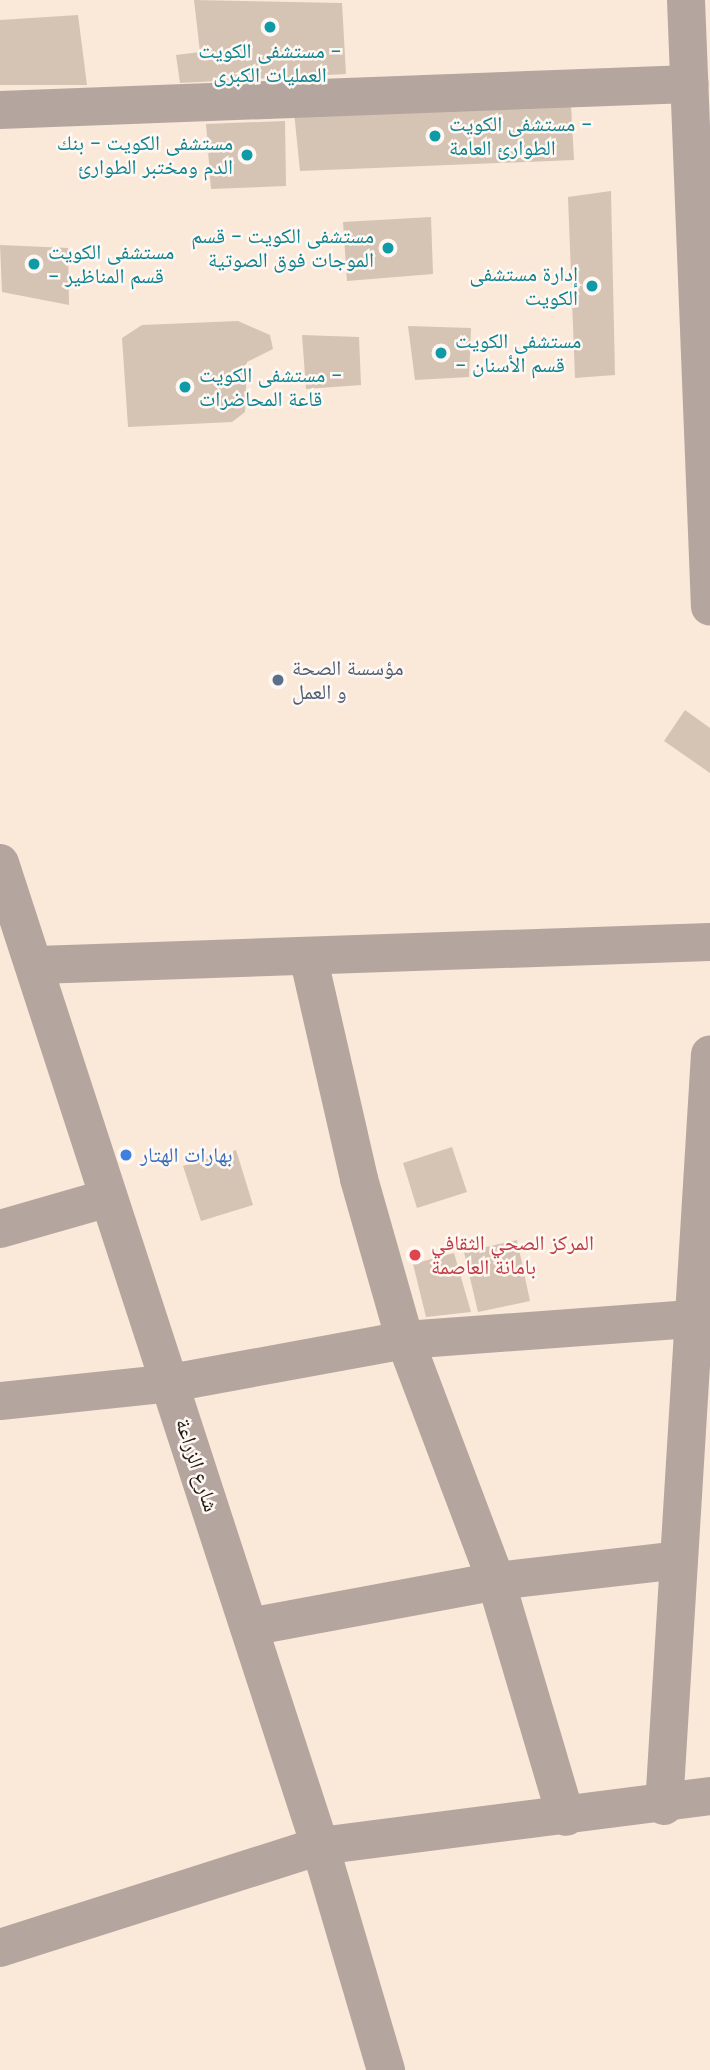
<!DOCTYPE html>
<meta charset="utf-8">
<style>
body{margin:0}
#map{position:relative;width:710px;height:2070px;overflow:hidden;background:#fae8d8;font-family:"DM Sans","Noto Naskh Arabic",sans-serif}
div>[style]{position:absolute}
.building>*{inset:0;background:#d5c4b4}
.minor>*{height:38px;margin:-19px;padding:0 19px;transform-origin:19px;border-radius:19px;background:#b4a59e}
.dots>*{width:19px;height:19px;translate:-50% -50%;box-sizing:border-box;border:4px solid #fff7f1;border-radius:50%}
span{translate:-50% -50%;white-space:nowrap;text-align:center;line-height:1.15;-webkit-text-stroke:5px #fff7f1;paint-order:stroke}
.culture-label{font-size:21px;color:#0d838f}
.left{translate:0 -50%;text-align:left}
.right{translate:-100% -50%;text-align:right}
.service-label{font-size:21px;color:#4e5e75}
.shop-label{font-size:21px;color:#366cbe}
.health-label{font-size:21px;color:#be3a42}
.street-label{font-size:21px;color:#1e1812}
</style>
<div id="map">
<div class="building">
<div style="clip-path:polygon(194px 0,342px 3px,346px 74px,180px 83px,176px 55px,200px 52px)"></div>
<div style="clip-path:polygon(78px 15px,87px 85px,0 85px,0 20px)"></div>
<div style="clip-path:polygon(571px 105px,574px 160px,300px 171px,294px 112px)"></div>
<div style="clip-path:polygon(285px 121px,286px 186px,211px 189px,206px 124px)"></div>
<div style="clip-path:polygon(611px 191px,615px 375px,575px 378px,568px 197px)"></div>
<div style="clip-path:polygon(431px 217px,433px 274px,347px 281px,343px 222px)"></div>
<div style="clip-path:polygon(0 245px,68px 248px,69px 305px,2px 292px)"></div>
<div style="clip-path:polygon(238px 321px,270px 335px,273px 349px,247px 362px,245px 412px,232px 422px,128px 427px,122px 338px,142px 325px)"></div>
<div style="clip-path:polygon(408px 326px,471px 328px,469px 377px,415px 380px)"></div>
<div style="clip-path:polygon(302px 335px,359px 337px,361px 385px,306px 389px)"></div>
<div style="clip-path:polygon(685px 710px,710px 728px,710px 773px,664px 741px)"></div>
<div style="clip-path:polygon(452px 1147px,467px 1192px,417px 1208px,403px 1163px)"></div>
<div style="clip-path:polygon(236px 1150px,253px 1205px,201px 1221px,183px 1166px)"></div>
<div style="clip-path:polygon(517px 1240px,530px 1301px,478px 1312px,464px 1252px)"></div>
<div style="clip-path:polygon(454px 1253px,471px 1312px,426px 1317px,413px 1264px)"></div>
</div>
<div class="minor">
<div style="left:686px;top:0;width:607px;rotate:87.74deg"></div>
<div style="left:0;top:110px;width:690px;rotate:-2.16deg"></div>
<div style="left:0;top:863px;width:1034px;rotate:71.97deg"></div>
<div style="left:320px;top:1846px;width:234px;rotate:73.6deg"></div>
<div style="left:308px;top:956px;width:229px;rotate:77.1deg"></div>
<div style="left:359px;top:1179px;width:167px;rotate:74.1deg"></div>
<div style="left:405px;top:1340px;width:258px;rotate:69.3deg"></div>
<div style="left:496px;top:1581px;width:246px;rotate:73.5deg"></div>
<div style="left:38px;top:965px;width:672px;rotate:-1.96deg"></div>
<div style="left:0;top:1229px;width:112px;rotate:-16deg"></div>
<div style="left:0;top:1401px;width:172px;rotate:-6deg"></div>
<div style="left:171px;top:1383px;width:238px;rotate:-10.4deg"></div>
<div style="left:405px;top:1340px;width:290px;rotate:-4.2deg"></div>
<div style="left:249px;top:1627px;width:251px;rotate:-10.5deg"></div>
<div style="left:496px;top:1581px;width:184px;rotate:-6.5deg"></div>
<div style="left:664px;top:1806px;width:753px;rotate:-86.5deg"></div>
<div style="left:0;top:1948px;width:336px;rotate:-17.7deg"></div>
<div style="left:320px;top:1846px;width:393px;rotate:-7.3deg"></div>
</div>
<div class="dots">
<div style="left:270px;top:27px;background:#0f9aa8"></div>
<div style="left:435px;top:136px;background:#0f9aa8"></div>
<div style="left:247px;top:155px;background:#0f9aa8"></div>
<div style="left:388px;top:248px;background:#0f9aa8"></div>
<div style="left:34px;top:264px;background:#0f9aa8"></div>
<div style="left:592px;top:286px;background:#0f9aa8"></div>
<div style="left:441px;top:353px;background:#0f9aa8"></div>
<div style="left:185px;top:387px;background:#0f9aa8"></div>
<div style="left:278px;top:680px;background:#5c6f8a"></div>
<div style="left:126px;top:1155px;background:#3f7fe0"></div>
<div style="left:415px;top:1255px;background:#e0444e"></div>
</div>
<div class="culture-label">
<span style="left:270px;top:63px">مستشفى الكويت -<br>العمليات الكبرى</span>
<span class="left" style="left:449px;top:136px">مستشفى الكويت -<br>الطوارئ العامة</span>
<span class="right" style="left:233px;top:155px">مستشفى الكويت - بنك<br>الدم ومختبر الطوارئ</span>
<span class="right" style="left:374px;top:248px">مستشفى الكويت - قسم<br>الموجات فوق الصوتية</span>
<span class="left" style="left:48px;top:264px">مستشفى الكويت<br>- قسم المناظير</span>
<span class="right" style="left:578px;top:286px">إدارة مستشفى<br>الكويت</span>
<span class="left" style="left:455px;top:353px">مستشفى الكويت<br>- قسم الأسنان</span>
<span class="left" style="left:199px;top:387px">مستشفى الكويت -<br>قاعة المحاضرات</span>
</div>
<div class="service-label">
<span class="left" style="left:292px;top:680px">مؤسسة الصحة<br>و العمل</span>
</div>
<div class="shop-label">
<span class="left" style="left:140px;top:1155px">بهارات الهتار</span>
</div>
<div class="health-label">
<span class="left" style="left:431px;top:1255px">المركز الصحي الثقافي<br>بامانة العاصمة</span>
</div>
<div class="street-label">
<span style="left:197px;top:1465px;rotate:72deg">شارع الزراعة</span>
</div>
</div>
